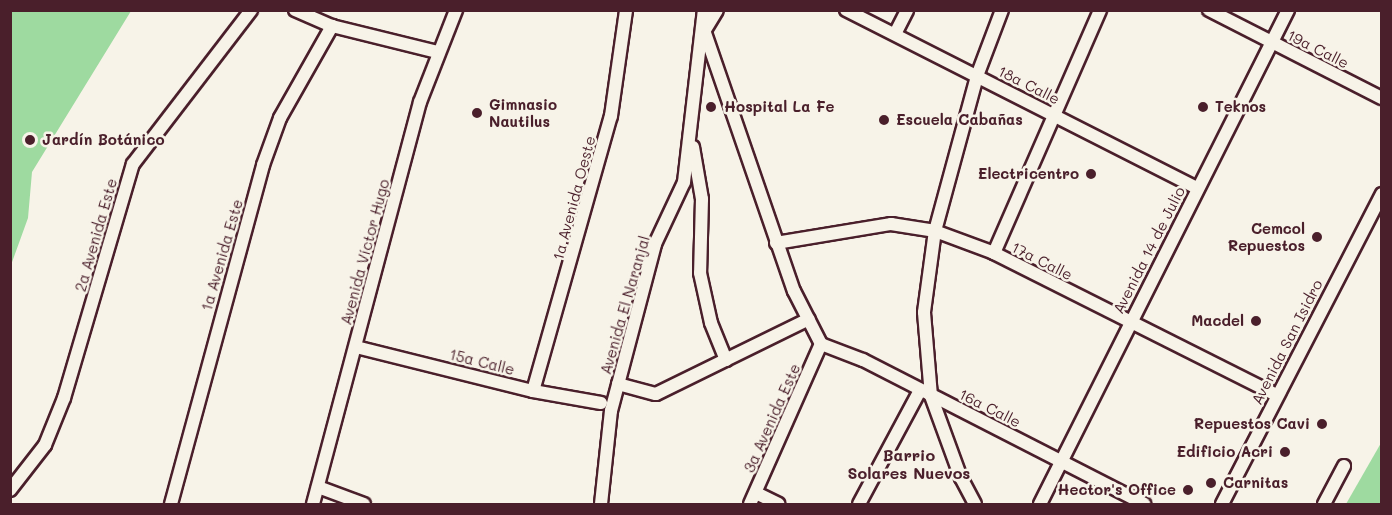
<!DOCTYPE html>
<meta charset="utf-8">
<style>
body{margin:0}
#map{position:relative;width:1392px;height:515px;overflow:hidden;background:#f7f3e8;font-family:Mali,sans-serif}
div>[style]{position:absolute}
.green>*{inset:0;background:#9edaa0}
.roads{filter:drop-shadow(2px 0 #4a1f2b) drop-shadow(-2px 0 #4a1f2b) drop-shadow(0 2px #4a1f2b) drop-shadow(0 -2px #4a1f2b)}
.minor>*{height:12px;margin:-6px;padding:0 6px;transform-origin:6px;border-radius:6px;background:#f7f3e8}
.dots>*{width:16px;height:16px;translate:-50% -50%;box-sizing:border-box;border:3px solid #f7f3e8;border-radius:50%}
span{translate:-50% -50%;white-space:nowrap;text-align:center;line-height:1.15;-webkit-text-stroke:5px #f7f3e8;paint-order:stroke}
.street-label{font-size:15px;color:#4a1f2b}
.poi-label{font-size:15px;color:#4a1f2b;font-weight:700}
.left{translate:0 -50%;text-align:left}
.right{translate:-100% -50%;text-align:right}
.neighbourhood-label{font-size:16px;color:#4a1f2b;font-weight:700}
.frame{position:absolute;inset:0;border:12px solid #4a1f2b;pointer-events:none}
</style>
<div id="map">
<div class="green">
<div style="clip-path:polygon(11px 10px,131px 11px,32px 172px,28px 218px,11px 265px)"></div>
<div style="clip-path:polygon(1381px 443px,1381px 504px,1346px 504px)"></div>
</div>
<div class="roads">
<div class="minor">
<div style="left:295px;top:10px;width:40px;rotate:23.4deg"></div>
<div style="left:332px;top:26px;width:108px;rotate:13.9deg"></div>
<div style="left:846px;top:10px;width:394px;rotate:26.9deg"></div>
<div style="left:1209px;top:10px;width:194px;rotate:27deg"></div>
<div style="left:705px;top:30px;width:23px;rotate:-59deg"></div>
<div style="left:705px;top:33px;width:273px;rotate:71deg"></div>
<div style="left:794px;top:291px;width:59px;rotate:63deg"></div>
<div style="left:895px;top:34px;width:27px;rotate:-63deg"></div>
<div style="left:693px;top:147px;width:53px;rotate:80.2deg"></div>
<div style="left:702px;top:199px;width:74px;rotate:91.5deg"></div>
<div style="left:700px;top:273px;width:51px;rotate:77.6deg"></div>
<div style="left:711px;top:323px;width:40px;rotate:68deg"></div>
<div style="left:776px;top:243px;width:117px;rotate:-9.4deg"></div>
<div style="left:891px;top:224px;width:45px;rotate:9deg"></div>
<div style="left:935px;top:231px;width:63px;rotate:20.4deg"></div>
<div style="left:994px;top:253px;width:316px;rotate:26.7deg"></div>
<div style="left:994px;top:253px;width:265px;rotate:-66.4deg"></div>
<div style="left:821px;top:344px;width:45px;rotate:20.9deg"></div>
<div style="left:863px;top:360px;width:316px;rotate:27.1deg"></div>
<div style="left:356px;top:347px;width:182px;rotate:14deg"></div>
<div style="left:533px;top:391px;width:69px;rotate:10deg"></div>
<div style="left:618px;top:384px;width:39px;rotate:15deg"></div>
<div style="left:656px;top:394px;width:170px;rotate:-26.1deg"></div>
<div style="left:533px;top:391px;width:286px;rotate:-74.2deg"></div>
<div style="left:611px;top:116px;width:107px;rotate:-81.9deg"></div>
<div style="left:318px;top:487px;width:49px;rotate:20.3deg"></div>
<div style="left:10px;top:490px;width:57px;rotate:-52.1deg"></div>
<div style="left:45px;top:445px;width:51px;rotate:-68deg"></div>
<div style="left:64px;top:398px;width:244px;rotate:-73.6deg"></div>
<div style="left:133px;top:164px;width:194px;rotate:-52.5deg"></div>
<div style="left:756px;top:493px;width:25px;rotate:26deg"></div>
<div style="left:171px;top:504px;width:351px;rotate:-74.8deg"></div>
<div style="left:263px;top:165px;width:50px;rotate:-70.1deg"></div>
<div style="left:280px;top:118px;width:106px;rotate:-60.5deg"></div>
<div style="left:313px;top:504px;width:416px;rotate:-75.1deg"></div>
<div style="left:420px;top:102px;width:99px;rotate:-68.6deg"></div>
<div style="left:601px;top:504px;width:94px;rotate:-83.9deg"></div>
<div style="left:611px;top:411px;width:173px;rotate:-75.2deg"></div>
<div style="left:655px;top:244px;width:68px;rotate:-64.9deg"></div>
<div style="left:684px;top:182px;width:173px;rotate:-83.4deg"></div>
<div style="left:750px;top:504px;width:175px;rotate:-66.1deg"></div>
<div style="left:859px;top:504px;width:129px;rotate:-61.8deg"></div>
<div style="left:975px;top:504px;width:30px;rotate:-118deg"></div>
<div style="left:961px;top:478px;width:87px;rotate:-110.1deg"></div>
<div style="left:931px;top:396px;width:84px;rotate:-94.8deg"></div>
<div style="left:924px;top:312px;width:82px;rotate:-82.3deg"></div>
<div style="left:935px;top:231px;width:161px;rotate:-74.8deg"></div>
<div style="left:977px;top:76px;width:71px;rotate:-69.3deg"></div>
<div style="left:1040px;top:504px;width:553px;rotate:-63.34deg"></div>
<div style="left:1222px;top:504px;width:349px;rotate:-62.7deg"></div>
<div style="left:1324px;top:504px;width:43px;rotate:-62.2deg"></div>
</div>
</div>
<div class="dots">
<div style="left:711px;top:107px;background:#4a1f2b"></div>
<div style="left:1203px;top:107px;background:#4a1f2b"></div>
<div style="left:477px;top:113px;background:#4a1f2b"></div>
<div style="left:884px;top:120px;background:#4a1f2b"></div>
<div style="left:30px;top:140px;background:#4a1f2b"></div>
<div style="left:1091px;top:174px;background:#4a1f2b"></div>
<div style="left:1317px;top:237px;background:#4a1f2b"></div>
<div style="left:1256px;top:321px;background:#4a1f2b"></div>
<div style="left:1322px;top:424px;background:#4a1f2b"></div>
<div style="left:1285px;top:452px;background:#4a1f2b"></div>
<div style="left:1211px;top:483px;background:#4a1f2b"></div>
<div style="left:1188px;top:490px;background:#4a1f2b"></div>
</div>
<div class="street-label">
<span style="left:1318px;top:49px;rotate:27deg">19a Calle</span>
<span style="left:1029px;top:85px;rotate:27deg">18a Calle</span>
<span style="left:574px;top:198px;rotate:-75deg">1a Avenida Oeste</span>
<span style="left:96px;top:235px;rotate:-74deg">2a Avenida Este</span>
<span style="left:1149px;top:250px;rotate:-63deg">Avenida 14 de Julio</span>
<span style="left:365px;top:252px;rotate:-75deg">Avenida Víctor Hugo</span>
<span style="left:222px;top:255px;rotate:-74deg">1a Avenida Este</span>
<span style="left:1042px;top:261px;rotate:27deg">17a Calle</span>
<span style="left:625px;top:305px;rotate:-74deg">Avenida El Naranjal</span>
<span style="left:1287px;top:342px;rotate:-63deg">Avenida San Isidro</span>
<span style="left:482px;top:362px;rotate:14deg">15a Calle</span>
<span style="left:990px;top:408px;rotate:27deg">16a Calle</span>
<span style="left:772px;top:418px;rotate:-66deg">3a Avenida Este</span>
</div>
<div class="poi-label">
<span class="left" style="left:489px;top:113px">Gimnasio<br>Nautilus</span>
<span class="left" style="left:724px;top:107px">Hospital La Fe</span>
<span class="left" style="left:1215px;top:107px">Teknos</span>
<span class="left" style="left:896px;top:120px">Escuela Cabañas</span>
<span class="left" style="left:42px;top:140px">Jardín Botánico</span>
<span class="right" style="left:1079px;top:174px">Electricentro</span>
<span class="right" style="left:1305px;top:237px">Cemcol<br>Repuestos</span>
<span class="right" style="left:1244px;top:321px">Macdel</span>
<span class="right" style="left:1310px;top:424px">Repuestos Cavi</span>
<span class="right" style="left:1273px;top:452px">Edificio Acri</span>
<span class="left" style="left:1223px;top:483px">Carnitas</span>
<span class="right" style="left:1176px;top:490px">Hector's Office</span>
</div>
<div class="neighbourhood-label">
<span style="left:909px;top:464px">Barrio<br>Solares Nuevos</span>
</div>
<div class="frame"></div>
</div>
